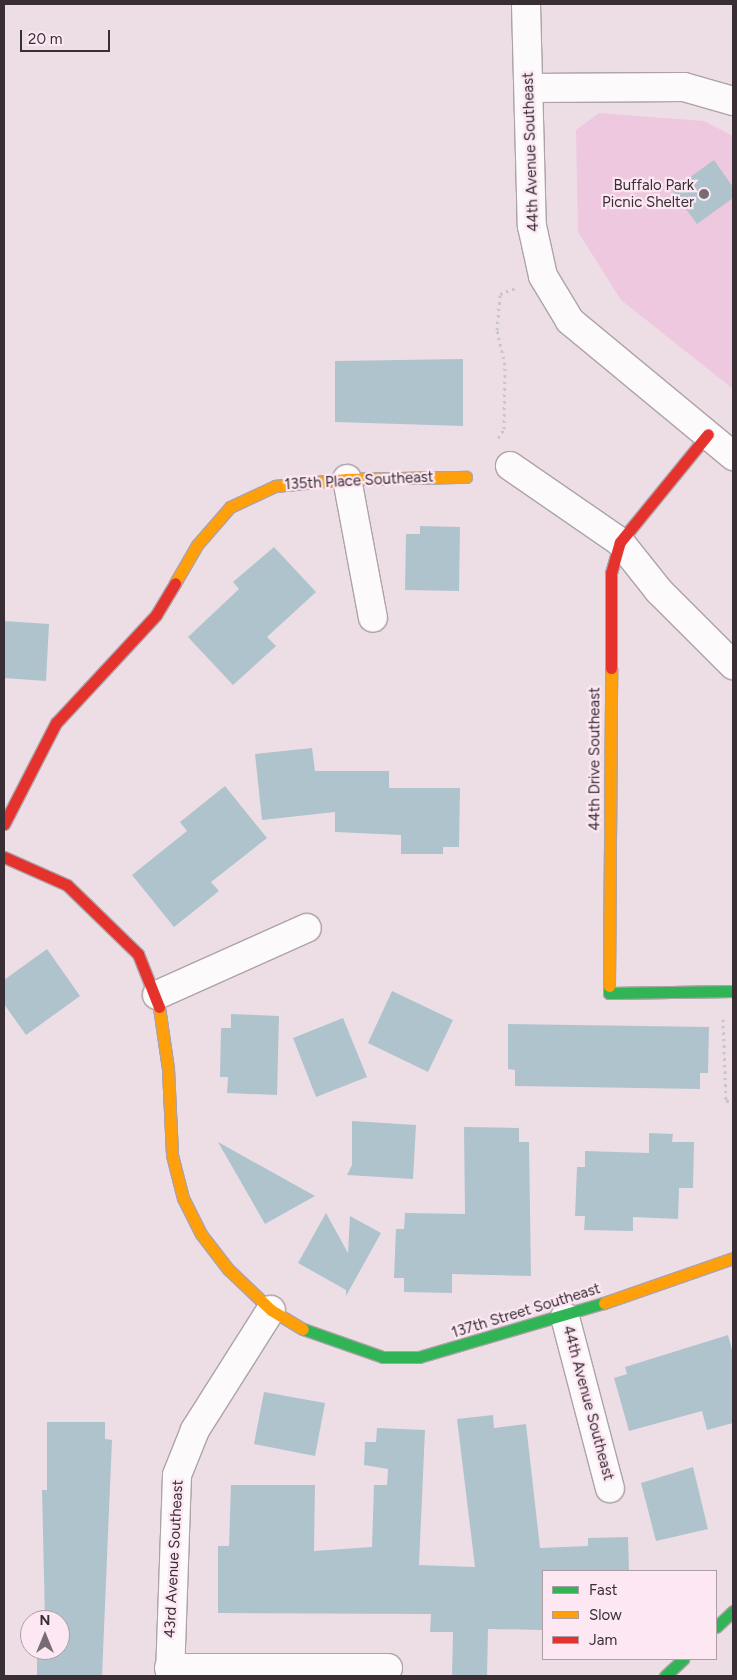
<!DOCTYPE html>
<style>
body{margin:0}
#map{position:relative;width:737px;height:1680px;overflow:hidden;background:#eddee6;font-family:Figtree,sans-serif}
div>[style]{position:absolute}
.green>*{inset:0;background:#eec8de}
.building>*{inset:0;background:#afc3cd}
.path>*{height:3px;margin-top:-1.5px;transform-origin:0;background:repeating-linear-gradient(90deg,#c9c6c8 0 2.5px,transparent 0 6.5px)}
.roads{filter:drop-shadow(1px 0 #aea2a8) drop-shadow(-1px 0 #aea2a8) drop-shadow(0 1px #aea2a8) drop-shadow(0 -1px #aea2a8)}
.street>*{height:28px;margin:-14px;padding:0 14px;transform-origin:14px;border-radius:14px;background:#fcfafb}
.fast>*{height:11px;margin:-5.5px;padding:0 5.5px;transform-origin:5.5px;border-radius:5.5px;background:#30b455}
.slow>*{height:11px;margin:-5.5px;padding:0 5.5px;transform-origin:5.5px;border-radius:5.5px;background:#ff9f0a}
.jam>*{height:11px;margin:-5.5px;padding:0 5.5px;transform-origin:5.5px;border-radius:5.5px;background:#e5322d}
.dots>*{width:14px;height:14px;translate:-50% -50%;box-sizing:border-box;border:2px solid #fce7f3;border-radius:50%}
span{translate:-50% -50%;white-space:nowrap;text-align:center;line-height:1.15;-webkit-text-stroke:4.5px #fce7f3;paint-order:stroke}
.street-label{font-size:15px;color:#382e34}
.poi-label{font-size:15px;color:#382e34}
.right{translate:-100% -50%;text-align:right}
.frame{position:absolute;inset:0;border:5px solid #382e34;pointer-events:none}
.legend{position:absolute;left:542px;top:1570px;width:175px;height:90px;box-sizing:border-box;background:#fce7f3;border:1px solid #ae9da7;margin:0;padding:6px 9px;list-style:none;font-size:15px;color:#382e34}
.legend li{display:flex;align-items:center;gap:10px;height:25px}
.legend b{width:25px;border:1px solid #ae9da7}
.north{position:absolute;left:20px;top:1610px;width:50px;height:50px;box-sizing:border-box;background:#fce7f3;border:1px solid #ae9da7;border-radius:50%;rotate:0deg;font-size:14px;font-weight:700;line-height:20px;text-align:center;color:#382e34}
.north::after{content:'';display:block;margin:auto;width:18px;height:22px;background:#776c72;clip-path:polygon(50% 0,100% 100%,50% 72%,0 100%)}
.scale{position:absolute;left:20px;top:30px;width:90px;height:22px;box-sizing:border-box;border:2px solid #382e34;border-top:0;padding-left:6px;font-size:15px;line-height:18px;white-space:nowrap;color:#382e34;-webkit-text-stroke:4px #fce7f3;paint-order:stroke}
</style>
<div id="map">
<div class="green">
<div style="clip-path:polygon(599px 113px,704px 121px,733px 136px,733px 389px,621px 300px,578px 232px,576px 130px)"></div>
</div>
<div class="building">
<div style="clip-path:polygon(714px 160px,733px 187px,733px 198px,697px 224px,672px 190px)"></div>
<div style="clip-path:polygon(463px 359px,463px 426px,335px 422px,335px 361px)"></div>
<div style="clip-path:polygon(420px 526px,460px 527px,459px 591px,405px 590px,406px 534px,420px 534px)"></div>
<div style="clip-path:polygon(274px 547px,316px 592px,267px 637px,276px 646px,233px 685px,188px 637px,239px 589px,233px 582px)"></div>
<div style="clip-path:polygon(4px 621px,49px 624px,46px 681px,4px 678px)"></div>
<div style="clip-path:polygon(312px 748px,315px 771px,389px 771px,389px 788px,460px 788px,459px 847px,443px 847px,443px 854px,401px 854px,401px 835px,335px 832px,335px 812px,262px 820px,255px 754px)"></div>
<div style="clip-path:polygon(225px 786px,267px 838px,211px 882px,219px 891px,174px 927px,132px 875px,187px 831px,180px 822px)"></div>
<div style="clip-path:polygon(47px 949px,80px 996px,26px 1035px,4px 1004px,4px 980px)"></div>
<div style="clip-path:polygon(392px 991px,453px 1020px,428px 1072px,368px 1043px)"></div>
<div style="clip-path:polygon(231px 1014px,279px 1016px,277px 1095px,227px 1093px,228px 1077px,220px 1077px,221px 1028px,231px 1028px)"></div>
<div style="clip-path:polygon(343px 1018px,367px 1077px,316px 1097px,293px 1038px)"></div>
<div style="clip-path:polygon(508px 1024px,709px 1027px,708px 1073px,700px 1073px,700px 1089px,515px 1086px,515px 1070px,508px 1069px)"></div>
<div style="clip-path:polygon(352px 1121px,416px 1125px,413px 1179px,347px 1175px,352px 1165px)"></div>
<div style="clip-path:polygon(464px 1127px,519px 1128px,519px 1142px,529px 1142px,531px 1276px,452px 1274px,452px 1293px,404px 1292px,404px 1278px,394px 1278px,396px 1229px,404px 1229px,405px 1213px,465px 1214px)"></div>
<div style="clip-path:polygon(649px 1133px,673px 1134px,672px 1142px,694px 1142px,693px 1188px,679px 1188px,678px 1219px,633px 1217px,633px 1231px,584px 1230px,585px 1216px,575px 1216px,577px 1167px,585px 1167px,585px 1151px,649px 1153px)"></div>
<div style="clip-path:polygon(218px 1142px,315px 1196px,265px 1224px)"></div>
<div style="clip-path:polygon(326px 1213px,348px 1253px,350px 1216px,381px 1233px,346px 1296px,346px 1290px,298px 1263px)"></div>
<div style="clip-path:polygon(728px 1335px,733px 1354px,733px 1423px,707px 1430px,702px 1411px,629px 1431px,614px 1378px,627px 1374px,625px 1367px)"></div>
<div style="clip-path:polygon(264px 1392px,325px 1403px,315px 1456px,254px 1444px)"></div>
<div style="clip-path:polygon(493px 1415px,494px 1428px,526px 1424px,540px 1548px,588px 1546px,588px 1538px,628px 1537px,629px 1571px,543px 1571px,543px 1630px,488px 1629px,487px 1676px,452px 1676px,453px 1632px,430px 1632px,431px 1614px,218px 1613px,218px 1546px,229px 1546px,231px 1485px,315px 1485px,314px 1551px,372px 1547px,374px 1485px,387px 1485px,388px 1469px,364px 1465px,365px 1442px,376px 1442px,377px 1428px,425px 1430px,419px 1565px,475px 1567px,457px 1419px)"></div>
<div style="clip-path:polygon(47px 1422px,105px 1422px,105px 1439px,112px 1440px,102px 1676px,37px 1676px,37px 1650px,60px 1650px,60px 1620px,45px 1620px,42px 1490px,47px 1490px)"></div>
<div style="clip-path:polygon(693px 1467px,708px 1529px,656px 1541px,641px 1483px)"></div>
</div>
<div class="path">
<div style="left:498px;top:438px;width:11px;rotate:-56deg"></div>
<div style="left:504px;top:429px;width:64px;rotate:-89.1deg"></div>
<div style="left:505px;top:365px;width:36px;rotate:-103deg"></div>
<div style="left:497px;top:330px;width:36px;rotate:-85deg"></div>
<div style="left:500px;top:294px;width:19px;rotate:-21deg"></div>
<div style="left:723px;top:1019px;width:82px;rotate:87.9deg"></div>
<div style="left:726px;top:1101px;width:7px"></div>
</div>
<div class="roads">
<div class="street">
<div style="left:526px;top:4px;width:222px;rotate:88.5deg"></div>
<div style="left:532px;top:226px;width:51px;rotate:77.6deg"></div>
<div style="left:543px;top:276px;width:52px;rotate:59deg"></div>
<div style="left:570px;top:321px;width:212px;rotate:39.6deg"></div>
<div style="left:529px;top:88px;width:155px;rotate:-0.4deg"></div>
<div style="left:684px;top:87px;width:51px;rotate:15.9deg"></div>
<div style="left:510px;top:466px;width:134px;rotate:34.6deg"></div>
<div style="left:620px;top:542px;width:63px;rotate:51.5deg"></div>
<div style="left:659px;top:591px;width:105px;rotate:45deg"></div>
<div style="left:347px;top:479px;width:141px;rotate:79.4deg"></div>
<div style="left:157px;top:995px;width:164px;rotate:-24.1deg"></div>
<div style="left:565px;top:1317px;width:177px;rotate:75.3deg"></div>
<div style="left:169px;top:1668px;width:219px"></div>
<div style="left:170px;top:1676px;width:201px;rotate:-88deg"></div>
<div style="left:177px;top:1475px;width:48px;rotate:-68.2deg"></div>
<div style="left:195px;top:1430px;width:142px;rotate:-57.7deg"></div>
</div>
<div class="fast">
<div style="left:609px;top:986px;width:7px;rotate:90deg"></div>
<div style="left:609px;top:993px;width:124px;rotate:-0.9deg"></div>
<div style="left:303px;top:1329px;width:85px;rotate:19.3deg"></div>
<div style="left:383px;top:1357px;width:36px"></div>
<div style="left:419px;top:1357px;width:193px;rotate:-16.3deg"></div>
<div style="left:716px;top:1627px;width:23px;rotate:-43deg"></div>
<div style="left:665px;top:1676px;width:25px;rotate:-43deg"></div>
</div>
<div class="slow">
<div style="left:175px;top:583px;width:44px;rotate:-59.9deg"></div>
<div style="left:197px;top:545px;width:50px;rotate:-49deg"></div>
<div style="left:230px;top:507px;width:50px;rotate:-25deg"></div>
<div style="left:275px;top:486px;width:72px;rotate:-5.6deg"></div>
<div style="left:347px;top:479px;width:119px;rotate:-1deg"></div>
<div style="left:609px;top:986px;width:318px;rotate:-89.6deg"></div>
<div style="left:159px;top:1007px;width:63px;rotate:81.7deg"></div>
<div style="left:168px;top:1069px;width:86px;rotate:87.3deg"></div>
<div style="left:172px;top:1155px;width:44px;rotate:75.7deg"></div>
<div style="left:183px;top:1198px;width:40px;rotate:63.4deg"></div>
<div style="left:201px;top:1234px;width:44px;rotate:52.4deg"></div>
<div style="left:228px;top:1269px;width:59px;rotate:43.6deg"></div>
<div style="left:271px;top:1310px;width:37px;rotate:31deg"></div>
<div style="left:604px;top:1303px;width:137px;rotate:-19.2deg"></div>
</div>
<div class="jam">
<div style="left:611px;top:668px;width:95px;rotate:-90deg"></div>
<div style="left:611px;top:573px;width:32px;rotate:-74deg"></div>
<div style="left:620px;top:542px;width:139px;rotate:-50.8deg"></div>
<div style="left:4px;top:824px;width:114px;rotate:-62.8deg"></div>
<div style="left:56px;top:723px;width:147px;rotate:-47.2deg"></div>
<div style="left:156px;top:615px;width:37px;rotate:-59deg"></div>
<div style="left:4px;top:857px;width:69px;rotate:24deg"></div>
<div style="left:67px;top:885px;width:99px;rotate:44.2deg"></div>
<div style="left:138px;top:954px;width:57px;rotate:68.4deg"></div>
</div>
</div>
<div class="dots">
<div style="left:704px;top:194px;background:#776c72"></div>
</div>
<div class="street-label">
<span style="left:531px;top:152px;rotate:-92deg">44th Avenue Southeast</span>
<span style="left:359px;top:481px;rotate:-3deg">135th Place Southeast</span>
<span style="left:595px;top:759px;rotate:-90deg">44th Drive Southeast</span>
<span style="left:526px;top:1311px;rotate:-17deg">137th Street Southeast</span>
<span style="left:588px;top:1403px;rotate:75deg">44th Avenue Southeast</span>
<span style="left:174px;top:1559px;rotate:-87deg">43rd Avenue Southeast</span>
</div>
<div class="poi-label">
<span class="right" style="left:694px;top:194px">Buffalo Park<br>Picnic Shelter</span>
</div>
<div class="frame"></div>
<ul class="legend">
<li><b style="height:6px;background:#30b455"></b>Fast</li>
<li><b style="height:6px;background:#ff9f0a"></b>Slow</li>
<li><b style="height:6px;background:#e5322d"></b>Jam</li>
</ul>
<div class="north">N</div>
<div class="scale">20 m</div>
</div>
